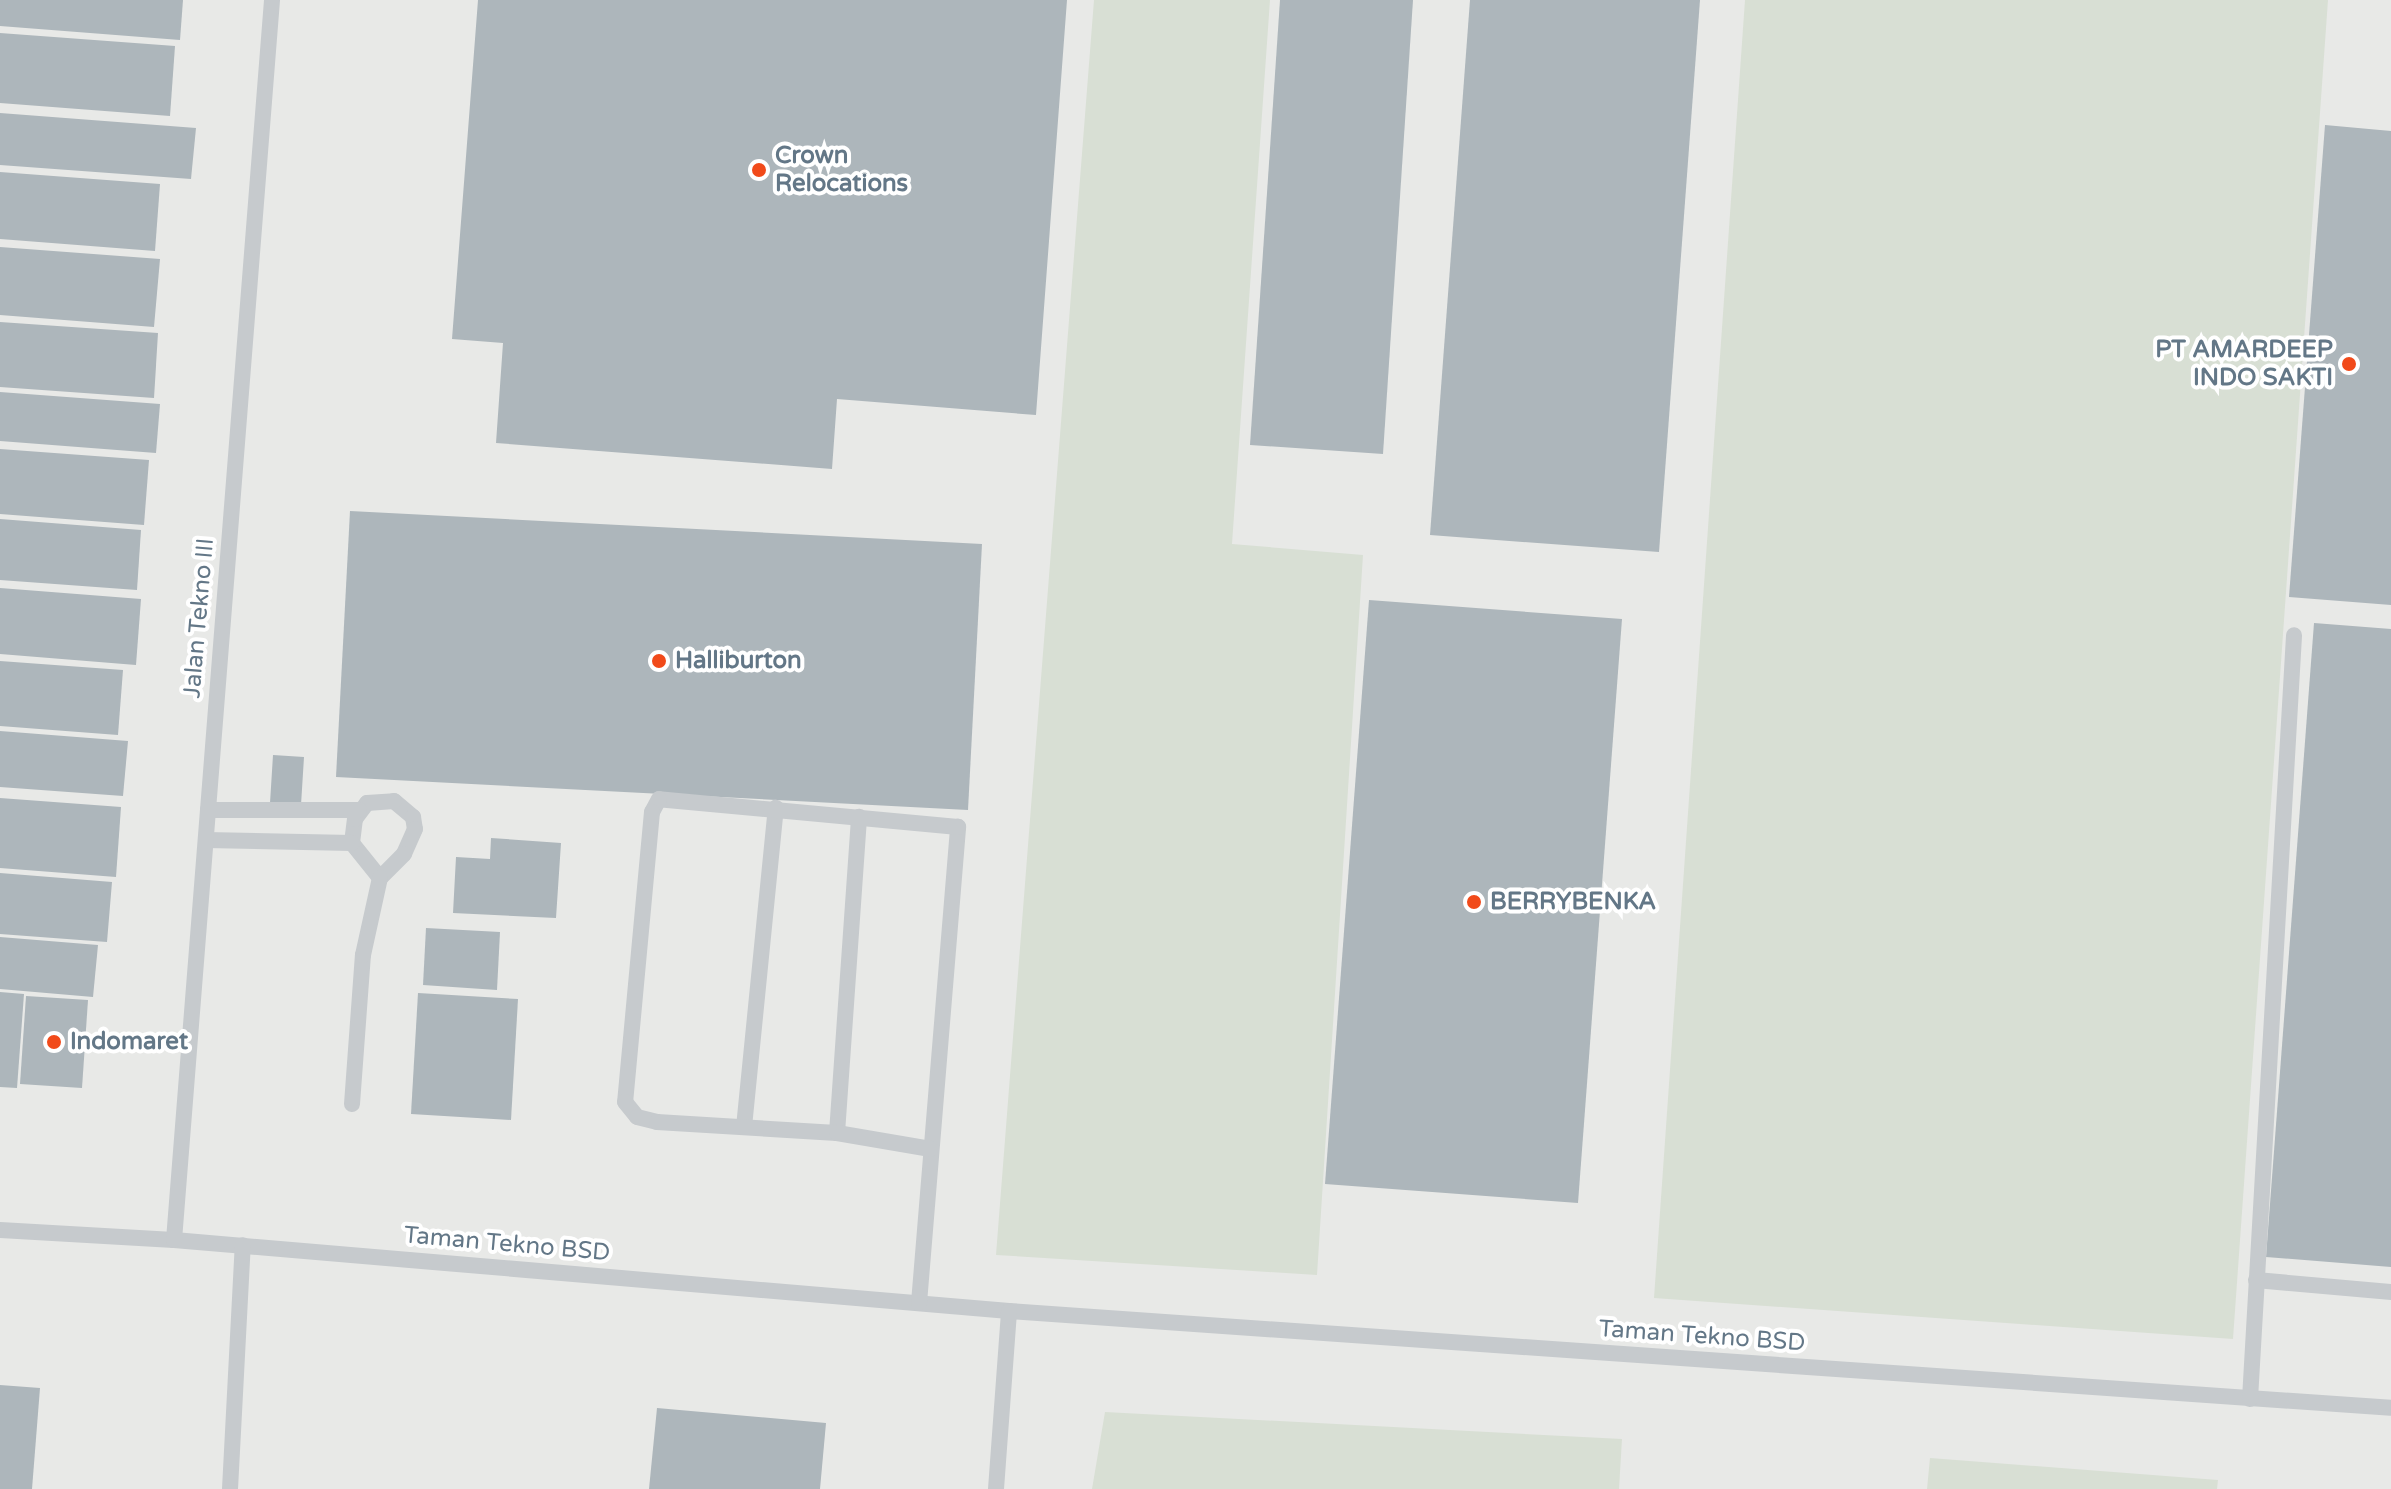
<!DOCTYPE html>
<style>
body{margin:0}
#map{position:relative;width:2391px;height:1489px;overflow:hidden;background:#f7f7f3;font-family:"Varela Round",sans-serif}
div>[style]{position:absolute}
.built>*{inset:0;background:#e8e9e7}
.green>*{inset:0;background:#d8dfd4}
.building>*{inset:0;background:#adb6bb}
.service>*{height:16px;margin:-8px;padding:0 8px;transform-origin:8px;border-radius:8px;background:#c6cacd}
.dots>*{width:22px;height:22px;translate:-50% -50%;box-sizing:border-box;border:4px solid #fff;border-radius:50%}
span{translate:-50% -50%;white-space:nowrap;text-align:center;line-height:1.15;-webkit-text-stroke:8px #fff;paint-order:stroke}
.poi-label{font-size:24px;color:#637787;font-weight:700}
.left{translate:0 -50%;text-align:left}
.right{translate:-100% -50%;text-align:right}
.street-label{font-size:24px;color:#637787}
</style>
<div id="map">
<div class="built">
<div style="clip-path:polygon(0 0,2391px 0,2391px 1489px,0 1489px)"></div>
</div>
<div class="green">
<div style="clip-path:polygon(1094px 0,1270px 0,1232px 544px,1363px 555px,1317px 1275px,996px 1255px)"></div>
<div style="clip-path:polygon(1745px 0,2328px 0,2233px 1339px,1654px 1298px)"></div>
<div style="clip-path:polygon(1105px 1412px,1622px 1439px,1619px 1489px,1092px 1489px)"></div>
<div style="clip-path:polygon(1930px 1458px,2218px 1480px,2217px 1489px,1927px 1489px)"></div>
</div>
<div class="building">
<div style="clip-path:polygon(0 0,183px 0,180px 40px,0 26px)"></div>
<div style="clip-path:polygon(478px 0,1067px 0,1036px 415px,837px 399px,832px 469px,496px 443px,503px 343px,452px 339px)"></div>
<div style="clip-path:polygon(1280px 0,1413px 0,1383px 454px,1250px 445px)"></div>
<div style="clip-path:polygon(1470px 0,1700px 0,1659px 552px,1430px 535px)"></div>
<div style="clip-path:polygon(0 33px,175px 46px,170px 116px,0 103px)"></div>
<div style="clip-path:polygon(0 113px,196px 128px,191px 179px,0 165px)"></div>
<div style="clip-path:polygon(2325px 125px,2391px 131px,2391px 605px,2289px 597px)"></div>
<div style="clip-path:polygon(0 172px,160px 184px,155px 251px,0 239px)"></div>
<div style="clip-path:polygon(0 247px,160px 259px,154px 327px,0 315px)"></div>
<div style="clip-path:polygon(0 322px,158px 333px,154px 398px,0 387px)"></div>
<div style="clip-path:polygon(0 392px,160px 404px,156px 453px,0 441px)"></div>
<div style="clip-path:polygon(0 449px,149px 460px,144px 525px,0 514px)"></div>
<div style="clip-path:polygon(350px 511px,982px 544px,968px 810px,336px 777px)"></div>
<div style="clip-path:polygon(0 519px,141px 530px,137px 590px,0 580px)"></div>
<div style="clip-path:polygon(0 588px,141px 599px,136px 665px,0 654px)"></div>
<div style="clip-path:polygon(1369px 600px,1622px 619px,1578px 1203px,1325px 1184px)"></div>
<div style="clip-path:polygon(2314px 623px,2391px 629px,2391px 1267px,2266px 1257px)"></div>
<div style="clip-path:polygon(0 661px,123px 670px,118px 735px,0 726px)"></div>
<div style="clip-path:polygon(0 731px,128px 741px,123px 796px,0 787px)"></div>
<div style="clip-path:polygon(273px 755px,304px 757px,301px 805px,270px 803px)"></div>
<div style="clip-path:polygon(0 798px,121px 807px,116px 877px,0 868px)"></div>
<div style="clip-path:polygon(491px 838px,561px 843px,556px 918px,453px 913px,456px 857px,490px 859px)"></div>
<div style="clip-path:polygon(0 873px,112px 882px,107px 942px,0 934px)"></div>
<div style="clip-path:polygon(426px 928px,500px 932px,497px 990px,423px 985px)"></div>
<div style="clip-path:polygon(0 937px,98px 945px,93px 997px,0 989px)"></div>
<div style="clip-path:polygon(0 992px,24px 994px,17px 1088px,0 1087px)"></div>
<div style="clip-path:polygon(418px 993px,518px 999px,511px 1120px,411px 1114px)"></div>
<div style="clip-path:polygon(26px 996px,88px 1000px,82px 1088px,20px 1084px)"></div>
<div style="clip-path:polygon(0 1385px,40px 1388px,32px 1489px,0 1489px)"></div>
<div style="clip-path:polygon(657px 1408px,826px 1423px,820px 1489px,649px 1489px)"></div>
</div>
<div class="service">
<div style="left:394px;top:801px;width:25px;rotate:40deg"></div>
<div style="left:413px;top:817px;width:12px;rotate:81deg"></div>
<div style="left:415px;top:829px;width:27px;rotate:114deg"></div>
<div style="left:404px;top:854px;width:34px;rotate:135deg"></div>
<div style="left:380px;top:878px;width:45px;rotate:-128.7deg"></div>
<div style="left:352px;top:843px;width:24px;rotate:-83deg"></div>
<div style="left:355px;top:819px;width:20px;rotate:-53deg"></div>
<div style="left:367px;top:803px;width:27px;rotate:-4deg"></div>
<div style="left:208px;top:810px;width:151px"></div>
<div style="left:206px;top:840px;width:146px;rotate:1.2deg"></div>
<div style="left:352px;top:1104px;width:149px;rotate:-85.8deg"></div>
<div style="left:363px;top:955px;width:79px;rotate:-77.6deg"></div>
<div style="left:744px;top:1127px;width:321px;rotate:-84.3deg"></div>
<div style="left:837px;top:1133px;width:317px;rotate:-86deg"></div>
<div style="left:0;top:1230px;width:174px;rotate:3.3deg"></div>
<div style="left:174px;top:1240px;width:838px;rotate:4.86deg"></div>
<div style="left:1009px;top:1311px;width:1385px;rotate:4.01deg"></div>
<div style="left:174px;top:1240px;width:1244px;rotate:-85.48deg"></div>
<div style="left:2256px;top:1280px;width:136px;rotate:5.1deg"></div>
<div style="left:919px;top:1303px;width:478px;rotate:-85.3deg"></div>
<div style="left:958px;top:827px;width:300px;rotate:-174.7deg"></div>
<div style="left:659px;top:799px;width:15px;rotate:118deg"></div>
<div style="left:652px;top:812px;width:291px;rotate:95.3deg"></div>
<div style="left:625px;top:1102px;width:19px;rotate:51deg"></div>
<div style="left:637px;top:1117px;width:21px;rotate:14deg"></div>
<div style="left:657px;top:1122px;width:180px;rotate:3.5deg"></div>
<div style="left:837px;top:1133px;width:95px;rotate:9.7deg"></div>
<div style="left:2250px;top:1399px;width:765px;rotate:-86.7deg"></div>
<div style="left:230px;top:1489px;width:244px;rotate:-87deg"></div>
<div style="left:996px;top:1489px;width:178px;rotate:-85.8deg"></div>
</div>
<div class="dots">
<div style="left:759px;top:170px;background:#f14a1a"></div>
<div style="left:2349px;top:364px;background:#f14a1a"></div>
<div style="left:659px;top:661px;background:#f14a1a"></div>
<div style="left:1474px;top:902px;background:#f14a1a"></div>
<div style="left:54px;top:1042px;background:#f14a1a"></div>
</div>
<div class="poi-label">
<span class="left" style="left:775px;top:170px">Crown<br>Relocations</span>
<span class="right" style="left:2333px;top:364px">PT AMARDEEP<br>INDO SAKTI</span>
<span class="left" style="left:675px;top:661px">Halliburton</span>
<span class="left" style="left:1490px;top:902px">BERRYBENKA</span>
<span class="left" style="left:70px;top:1042px">Indomaret</span>
</div>
<div class="street-label">
<span style="left:199px;top:618px;rotate:-85deg">Jalan Tekno III</span>
<span style="left:507px;top:1244px;rotate:5deg">Taman Tekno BSD</span>
<span style="left:1702px;top:1336px;rotate:4deg">Taman Tekno BSD</span>
</div>
</div>
